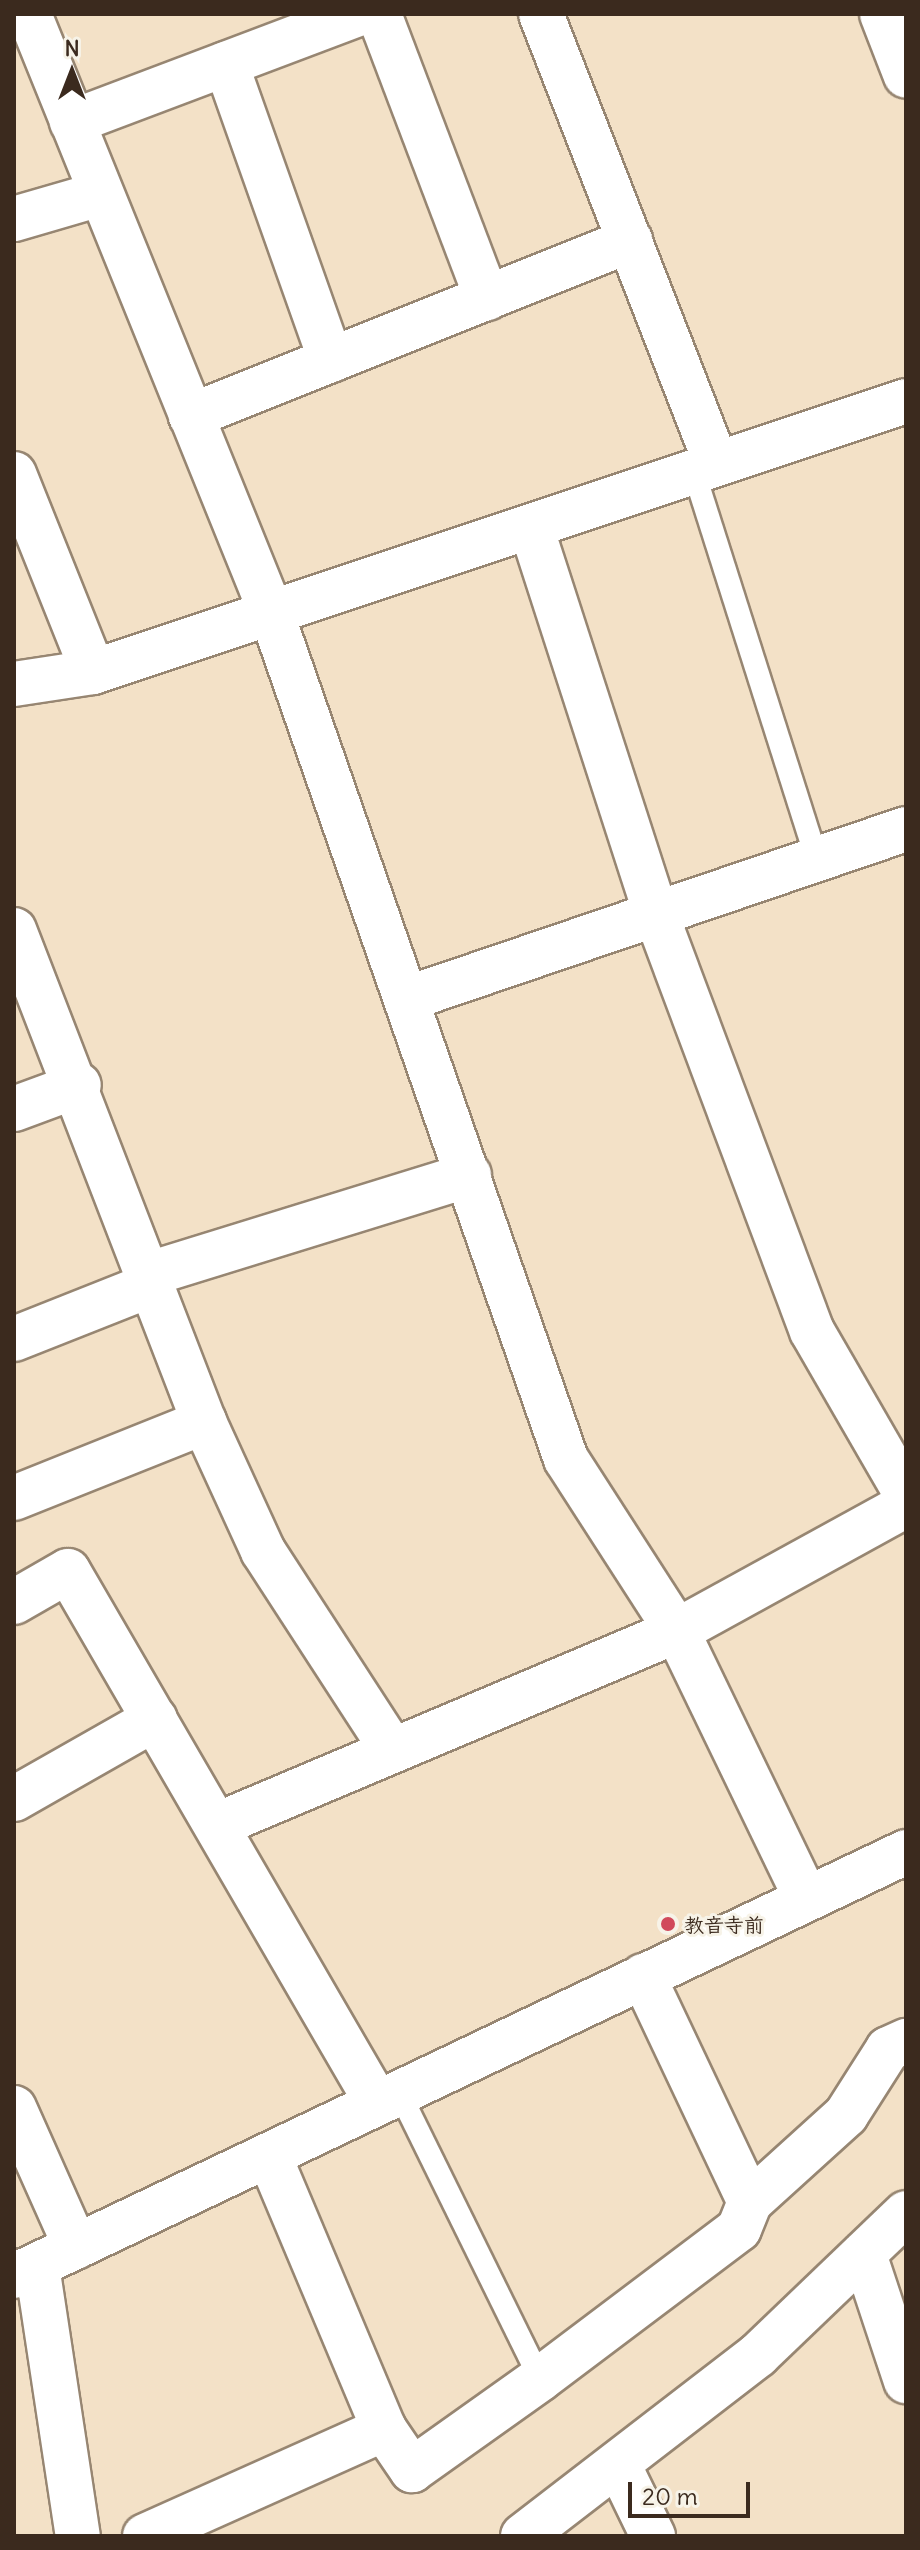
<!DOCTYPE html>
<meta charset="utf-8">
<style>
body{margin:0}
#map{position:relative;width:920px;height:2550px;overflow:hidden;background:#f3e1c7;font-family:Delius,"Klee One",sans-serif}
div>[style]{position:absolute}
.roads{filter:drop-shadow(2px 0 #978672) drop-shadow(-2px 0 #978672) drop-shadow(0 2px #978672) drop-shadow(0 -2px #978672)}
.lane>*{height:22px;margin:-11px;padding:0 11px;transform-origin:11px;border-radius:11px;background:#fff}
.street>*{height:44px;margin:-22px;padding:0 22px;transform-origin:22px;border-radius:22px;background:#fff}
.secondary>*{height:44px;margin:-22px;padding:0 22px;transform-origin:22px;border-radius:22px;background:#fff}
.dots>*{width:22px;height:22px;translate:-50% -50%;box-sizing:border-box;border:4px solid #f7f3e8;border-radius:50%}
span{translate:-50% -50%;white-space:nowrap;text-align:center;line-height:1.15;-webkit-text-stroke:6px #f7f3e8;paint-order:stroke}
.poi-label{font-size:20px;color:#3b2a1e;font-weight:700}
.left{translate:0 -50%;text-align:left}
.frame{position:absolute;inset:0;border:16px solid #3b2a1e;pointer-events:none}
.north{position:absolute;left:32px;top:32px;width:80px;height:80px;-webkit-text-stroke:6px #f7f3e8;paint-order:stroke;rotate:0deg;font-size:22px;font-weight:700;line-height:32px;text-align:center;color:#3b2a1e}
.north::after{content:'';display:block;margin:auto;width:28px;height:36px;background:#3b2a1e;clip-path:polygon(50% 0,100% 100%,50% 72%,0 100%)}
.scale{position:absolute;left:628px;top:2482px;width:122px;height:36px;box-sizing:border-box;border:4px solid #3b2a1e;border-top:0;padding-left:10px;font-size:24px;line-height:28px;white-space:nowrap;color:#3b2a1e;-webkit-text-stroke:6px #f7f3e8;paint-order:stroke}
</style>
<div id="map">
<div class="roads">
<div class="lane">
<div style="left:693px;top:469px;width:409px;rotate:72.4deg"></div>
<div style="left:399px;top:2092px;width:320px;rotate:63.8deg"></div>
</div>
<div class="street">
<div style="left:29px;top:14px;width:645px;rotate:67.97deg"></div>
<div style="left:271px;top:612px;width:897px;rotate:70.8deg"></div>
<div style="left:566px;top:1459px;width:205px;rotate:57.2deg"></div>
<div style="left:677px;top:1631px;width:297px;rotate:64.2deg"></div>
<div style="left:379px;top:14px;width:304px;rotate:69.2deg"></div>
<div style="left:541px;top:14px;width:481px;rotate:68.7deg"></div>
<div style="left:226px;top:64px;width:314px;rotate:70.5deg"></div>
<div style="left:72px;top:122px;width:306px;rotate:-20.7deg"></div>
<div style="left:14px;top:219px;width:90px;rotate:-16.2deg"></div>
<div style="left:191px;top:416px;width:473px;rotate:-21.8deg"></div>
<div style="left:14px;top:474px;width:213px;rotate:68.2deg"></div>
<div style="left:531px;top:527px;width:407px;rotate:72.1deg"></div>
<div style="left:656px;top:914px;width:445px;rotate:69.5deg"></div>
<div style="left:812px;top:1331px;width:188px;rotate:60deg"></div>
<div style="left:14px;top:684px;width:80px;rotate:-8.6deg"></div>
<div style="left:93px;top:672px;width:857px;rotate:-18.43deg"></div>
<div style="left:14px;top:930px;width:527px;rotate:68.88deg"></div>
<div style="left:204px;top:1422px;width:142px;rotate:65.4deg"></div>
<div style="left:263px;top:1551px;width:235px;rotate:57deg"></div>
<div style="left:409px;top:998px;width:525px;rotate:-18.78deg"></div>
<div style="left:14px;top:1109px;width:69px;rotate:-20.3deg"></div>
<div style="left:149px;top:1274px;width:335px;rotate:-17.2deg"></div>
<div style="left:14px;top:1339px;width:149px;rotate:-21.6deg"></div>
<div style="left:14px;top:1498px;width:205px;rotate:-21.8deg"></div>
<div style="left:14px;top:1602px;width:62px;rotate:-29.9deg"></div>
<div style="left:68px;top:1571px;width:615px;rotate:59.85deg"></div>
<div style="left:14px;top:1799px;width:162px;rotate:-29.6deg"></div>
<div style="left:217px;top:1825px;width:499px;rotate:-22.9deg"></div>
<div style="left:677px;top:1631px;width:261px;rotate:-28.8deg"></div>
<div style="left:643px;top:1976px;width:250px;rotate:64.7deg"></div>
<div style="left:14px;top:2108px;width:152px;rotate:66deg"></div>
<div style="left:864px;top:2254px;width:134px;rotate:71.7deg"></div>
<div style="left:37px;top:2266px;width:273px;rotate:81.4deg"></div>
<div style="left:384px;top:2429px;width:50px;rotate:55.7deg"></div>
<div style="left:412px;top:2470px;width:157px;rotate:-35.4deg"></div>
<div style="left:540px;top:2379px;width:249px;rotate:-37deg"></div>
<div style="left:739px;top:2229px;width:29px;rotate:-68deg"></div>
<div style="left:750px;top:2202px;width:130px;rotate:-42.2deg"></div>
<div style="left:846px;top:2115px;width:78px;rotate:-57.5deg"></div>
<div style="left:888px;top:2049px;width:20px;rotate:-24deg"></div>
<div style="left:619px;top:2466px;width:78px;rotate:64.1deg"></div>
<div style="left:145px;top:2536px;width:262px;rotate:-24.1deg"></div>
<div style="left:384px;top:2429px;width:297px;rotate:-112.8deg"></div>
<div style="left:523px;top:2536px;width:297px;rotate:-37.6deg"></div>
<div style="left:758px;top:2355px;width:205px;rotate:-43.8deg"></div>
</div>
<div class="secondary">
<div style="left:882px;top:14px;width:66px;rotate:68.8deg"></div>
<div style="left:14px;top:2276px;width:988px;rotate:-25.42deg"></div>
</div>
</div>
<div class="dots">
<div style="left:668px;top:1924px;background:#d1495b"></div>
</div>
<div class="poi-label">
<span class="left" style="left:684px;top:1924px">教音寺前</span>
</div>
<div class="frame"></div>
<div class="north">N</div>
<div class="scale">20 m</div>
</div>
